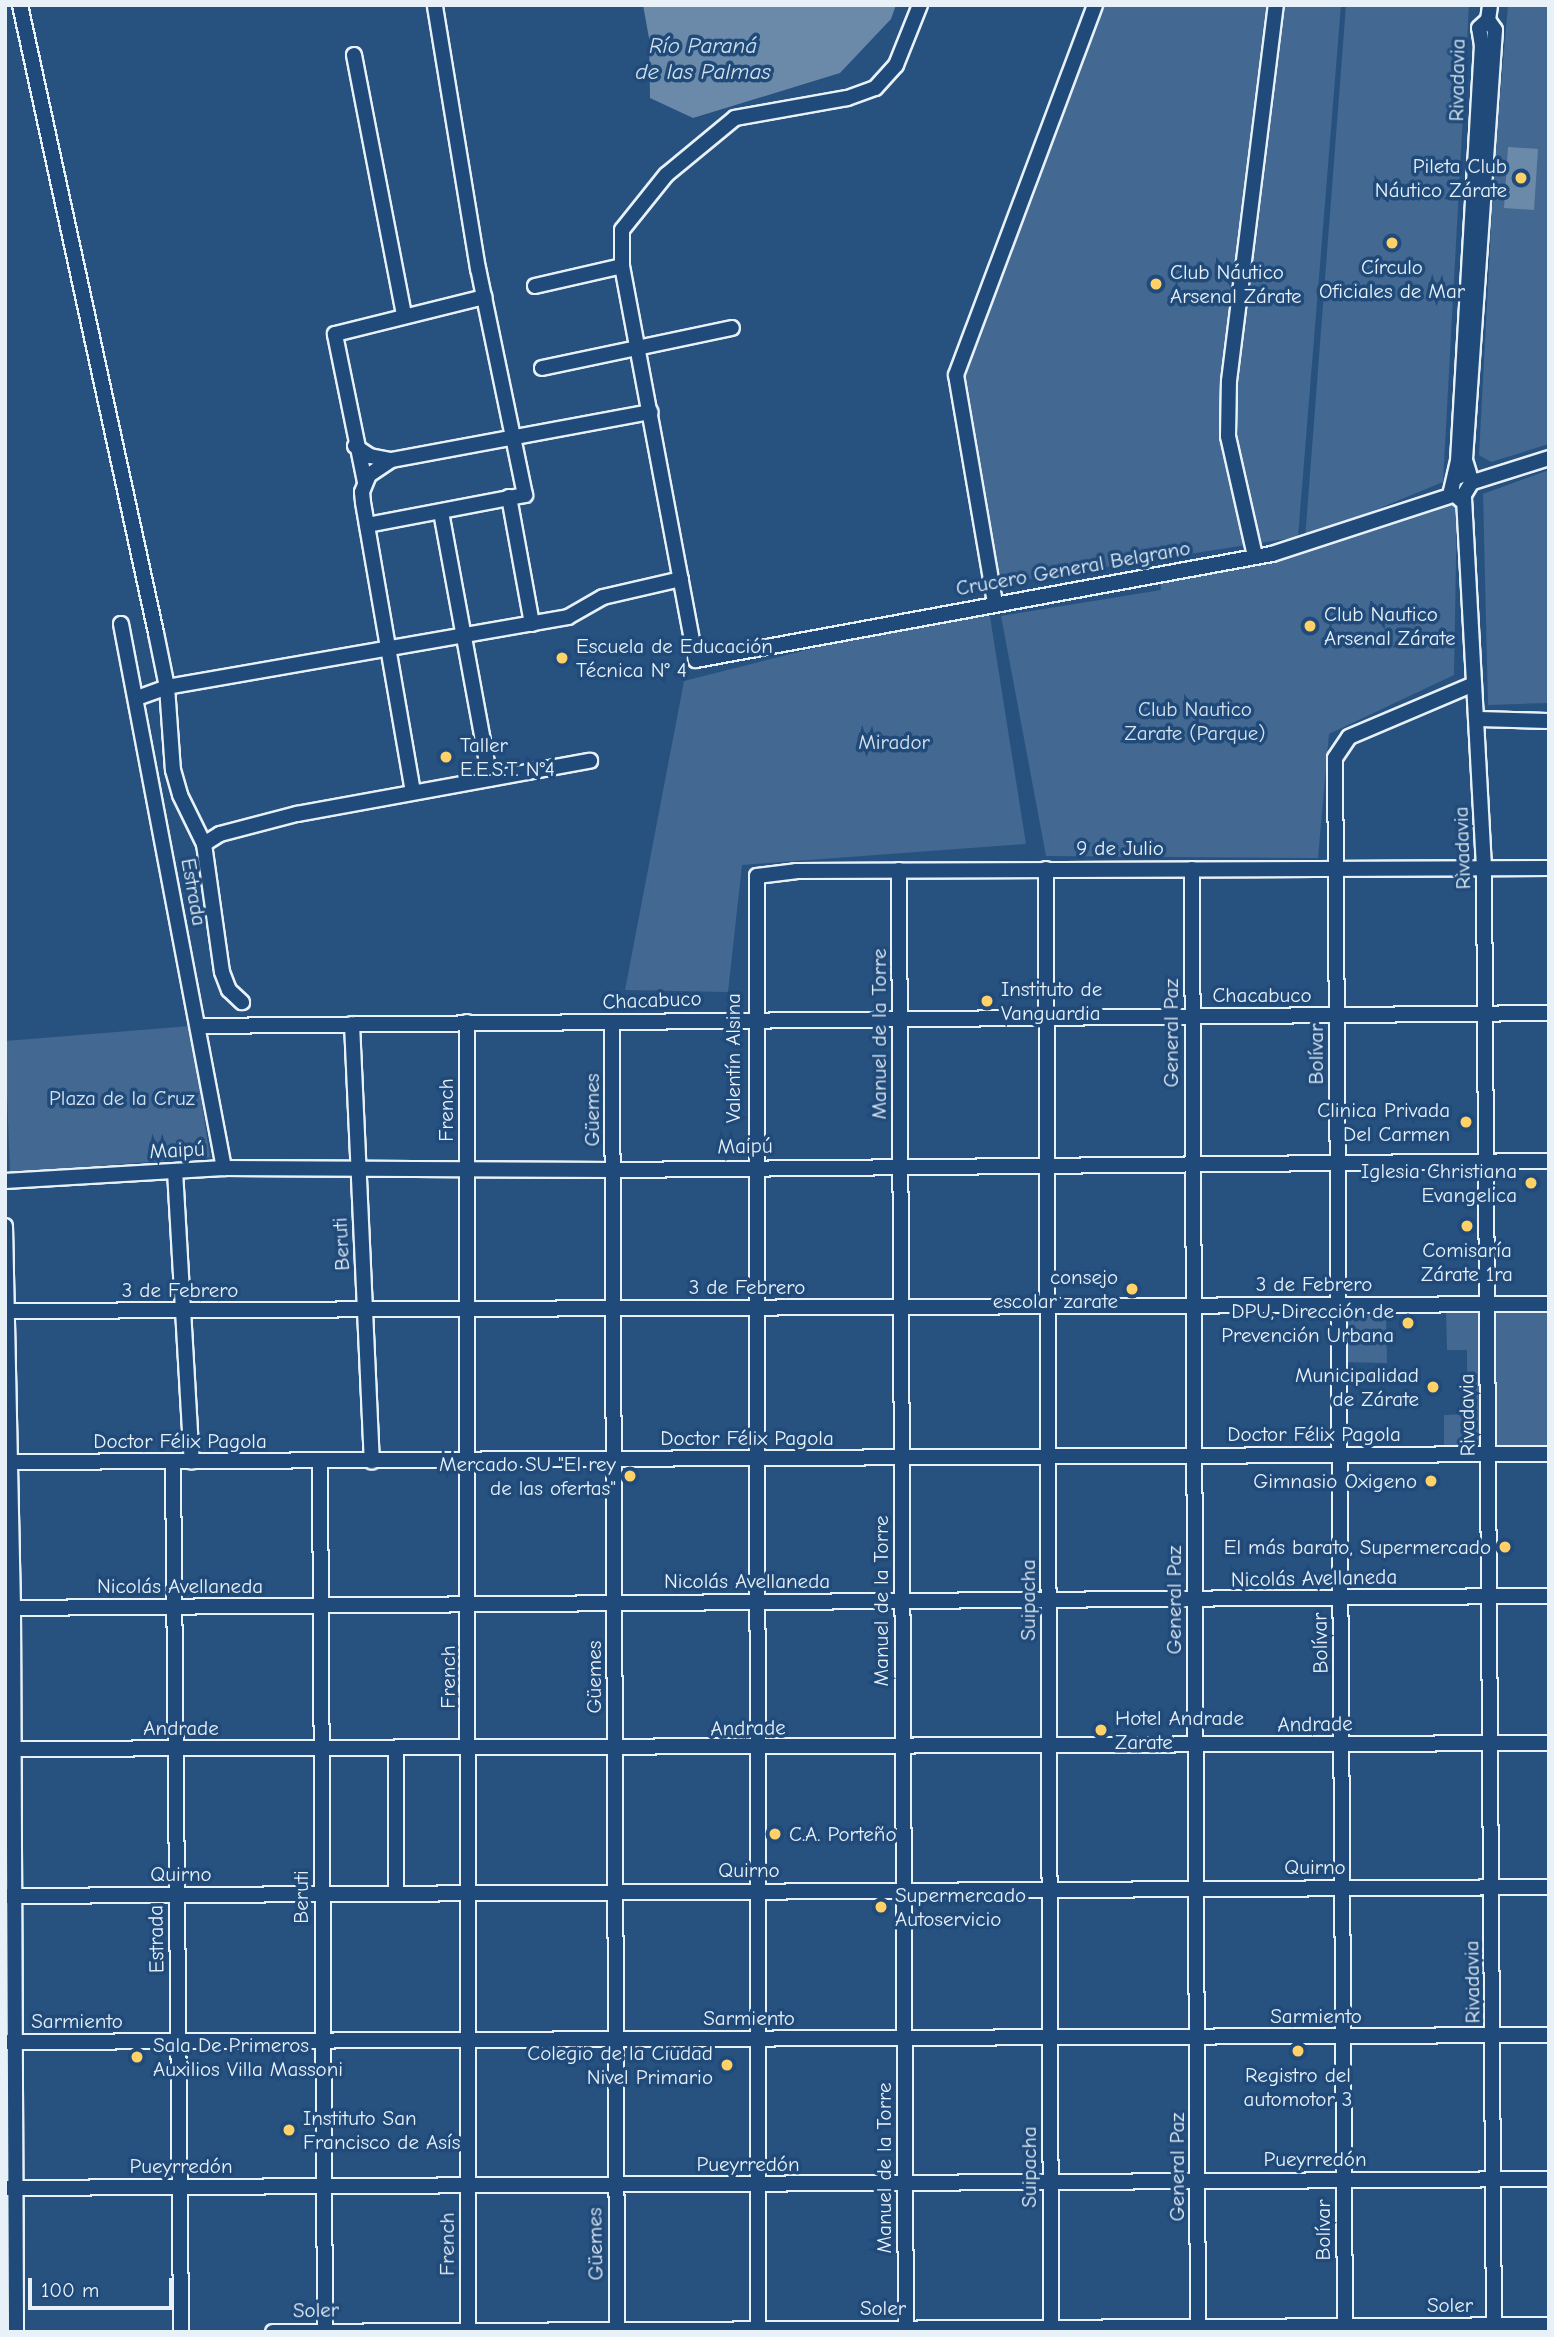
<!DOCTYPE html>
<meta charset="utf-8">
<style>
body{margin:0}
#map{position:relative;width:1554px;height:2337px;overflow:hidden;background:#27517f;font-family:"Comic Neue",sans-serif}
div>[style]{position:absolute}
.green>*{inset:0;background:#436891}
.water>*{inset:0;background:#6b8aaa}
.roads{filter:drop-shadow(2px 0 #e8f1f8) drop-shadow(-2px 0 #e8f1f8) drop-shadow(0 2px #e8f1f8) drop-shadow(0 -2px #e8f1f8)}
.minor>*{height:14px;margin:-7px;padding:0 7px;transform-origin:7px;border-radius:7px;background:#1f4a7a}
.dots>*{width:19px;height:19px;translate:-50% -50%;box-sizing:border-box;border:4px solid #1f4a7a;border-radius:50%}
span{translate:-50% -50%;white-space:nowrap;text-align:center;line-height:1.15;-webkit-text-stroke:7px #1f4a7a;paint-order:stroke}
.street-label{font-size:21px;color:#e8f1f8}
.poi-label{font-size:21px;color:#e8f1f8}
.right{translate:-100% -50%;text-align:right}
.left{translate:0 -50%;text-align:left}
.park-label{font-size:21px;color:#d8e3ee}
.water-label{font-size:23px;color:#d5e2ec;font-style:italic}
.frame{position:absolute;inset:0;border:7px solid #e8f1f8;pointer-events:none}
.scale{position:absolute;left:28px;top:2278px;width:145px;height:32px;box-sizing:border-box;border:4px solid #e8f1f8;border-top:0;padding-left:9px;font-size:21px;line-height:24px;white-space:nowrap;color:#e8f1f8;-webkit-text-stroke:5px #1f4a7a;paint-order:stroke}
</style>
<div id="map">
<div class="green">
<div style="clip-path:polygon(1090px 5px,1341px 5px,1298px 537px,999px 584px,961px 378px)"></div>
<div style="clip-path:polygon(1346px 5px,1469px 5px,1443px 482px,1305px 539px)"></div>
<div style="clip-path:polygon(1508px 5px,1549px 5px,1549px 444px,1491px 462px,1479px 455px,1495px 153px)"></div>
<div style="clip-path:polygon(1549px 470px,1549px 703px,1488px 705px,1483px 494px)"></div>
<div style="clip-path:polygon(1457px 503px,1454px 675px,1329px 734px,1318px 858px,1046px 856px,1001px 616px,1161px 590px,1160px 578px,1268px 564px)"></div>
<div style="clip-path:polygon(988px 604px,1026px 844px,742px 865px,728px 992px,625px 990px,684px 681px)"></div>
<div style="clip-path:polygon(190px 1026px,210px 1157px,10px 1173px,5px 1041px)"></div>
<div style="clip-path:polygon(1342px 1307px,1386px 1307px,1387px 1363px,1341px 1362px)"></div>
<div style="clip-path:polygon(1484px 1307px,1485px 1448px,1444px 1449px,1444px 1415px,1467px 1414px,1467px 1350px,1447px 1350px,1446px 1312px)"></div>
<div style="clip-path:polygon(1549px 1307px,1549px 1451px,1494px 1449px,1492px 1309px)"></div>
</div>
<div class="water">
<div style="clip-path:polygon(643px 5px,896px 5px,891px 19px,840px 73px,693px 118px,650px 98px,649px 38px)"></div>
<div style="clip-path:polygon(1508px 147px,1538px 149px,1534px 210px,1504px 208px)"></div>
</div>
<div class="roads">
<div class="minor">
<div style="left:20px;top:5px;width:643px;rotate:77.78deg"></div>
<div style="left:156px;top:633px;width:55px;rotate:78.5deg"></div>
<div style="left:167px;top:687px;width:83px;rotate:85.9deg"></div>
<div style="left:173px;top:770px;width:26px;rotate:74deg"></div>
<div style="left:180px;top:795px;width:55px;rotate:63.9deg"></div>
<div style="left:204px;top:844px;width:129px;rotate:82deg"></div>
<div style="left:222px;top:972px;width:19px;rotate:69deg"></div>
<div style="left:229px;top:990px;width:18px;rotate:43deg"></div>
<div style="left:920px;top:5px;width:65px;rotate:111.8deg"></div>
<div style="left:896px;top:65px;width:31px;rotate:132deg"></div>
<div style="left:875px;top:88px;width:30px;rotate:160deg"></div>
<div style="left:847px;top:98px;width:114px;rotate:169.9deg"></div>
<div style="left:735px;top:118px;width:89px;rotate:140.4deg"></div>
<div style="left:666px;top:175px;width:70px;rotate:128.7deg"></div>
<div style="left:622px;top:230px;width:36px;rotate:90deg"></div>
<div style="left:622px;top:266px;width:401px;rotate:79.4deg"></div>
<div style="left:696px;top:660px;width:586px;rotate:-10.43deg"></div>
<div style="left:1272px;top:554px;width:189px;rotate:-18.1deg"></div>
<div style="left:1488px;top:20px;width:15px;rotate:-82deg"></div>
<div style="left:354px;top:55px;width:264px;rotate:79.1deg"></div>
<div style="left:535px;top:286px;width:89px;rotate:-12.9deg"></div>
<div style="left:542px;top:368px;width:194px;rotate:-11.9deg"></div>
<div style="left:355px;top:446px;width:18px;rotate:34deg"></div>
<div style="left:370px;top:456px;width:21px;rotate:11deg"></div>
<div style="left:1455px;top:478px;width:12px;rotate:-24deg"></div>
<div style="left:1466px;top:473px;width:10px;rotate:45deg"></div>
<div style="left:1473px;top:480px;width:23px;rotate:121deg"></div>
<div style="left:1461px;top:500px;width:13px;rotate:-138deg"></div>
<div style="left:1451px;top:491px;width:31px;rotate:-77deg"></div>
<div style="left:1458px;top:461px;width:416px;rotate:-86.7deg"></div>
<div style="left:1482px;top:46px;width:18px;rotate:-99deg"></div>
<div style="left:1479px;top:28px;width:12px;rotate:-42deg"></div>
<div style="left:1488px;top:20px;width:12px;rotate:55deg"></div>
<div style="left:1495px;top:30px;width:431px;rotate:94deg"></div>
<div style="left:1465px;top:460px;width:14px;rotate:73deg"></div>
<div style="left:365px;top:482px;width:151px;rotate:-101.5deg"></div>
<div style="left:335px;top:334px;width:154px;rotate:-13.9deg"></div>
<div style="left:1473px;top:482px;width:80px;rotate:-17.5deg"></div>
<div style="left:509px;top:497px;width:129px;rotate:79.7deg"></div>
<div style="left:1464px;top:498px;width:371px;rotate:86.9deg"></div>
<div style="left:1484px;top:868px;width:1464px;rotate:89.61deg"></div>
<div style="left:441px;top:512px;width:271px;rotate:79.6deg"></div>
<div style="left:367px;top:525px;width:161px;rotate:-10.8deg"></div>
<div style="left:525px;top:495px;width:231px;rotate:-101.7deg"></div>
<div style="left:478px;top:269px;width:267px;rotate:-99.3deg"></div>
<div style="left:1255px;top:556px;width:123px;rotate:-102.7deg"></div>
<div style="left:1228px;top:436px;width:55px;rotate:-89deg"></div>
<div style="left:1229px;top:381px;width:379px;rotate:-82.9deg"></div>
<div style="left:995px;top:603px;width:231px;rotate:-99.7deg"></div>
<div style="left:956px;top:375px;width:395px;rotate:-69.4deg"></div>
<div style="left:121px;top:624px;width:554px;rotate:79.28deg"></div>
<div style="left:137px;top:698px;width:32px;rotate:-20deg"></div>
<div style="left:167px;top:687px;width:407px;rotate:-9.9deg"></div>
<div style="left:568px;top:617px;width:40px;rotate:-29.7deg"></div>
<div style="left:603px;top:597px;width:80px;rotate:-13deg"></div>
<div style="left:1478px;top:719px;width:71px;rotate:1.6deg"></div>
<div style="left:413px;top:792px;width:294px;rotate:-99.8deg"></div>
<div style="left:363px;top:502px;width:10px;rotate:-96deg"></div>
<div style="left:362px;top:492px;width:18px;rotate:-68deg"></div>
<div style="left:369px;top:475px;width:27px;rotate:-34deg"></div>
<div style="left:391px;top:460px;width:264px;rotate:-10.5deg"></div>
<div style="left:204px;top:844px;width:19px;rotate:-32deg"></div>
<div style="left:220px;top:834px;width:80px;rotate:-14.6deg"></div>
<div style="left:297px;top:814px;width:298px;rotate:-10.3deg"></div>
<div style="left:1046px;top:869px;width:1463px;rotate:89.8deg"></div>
<div style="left:1192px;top:869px;width:1463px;rotate:89.77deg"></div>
<div style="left:899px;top:870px;width:1462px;rotate:89.73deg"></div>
<div style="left:467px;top:1022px;width:1310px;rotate:89.96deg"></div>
<div style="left:612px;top:1022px;width:1310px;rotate:89.78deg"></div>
<div style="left:352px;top:1024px;width:438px;rotate:87.4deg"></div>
<div style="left:198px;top:1026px;width:1351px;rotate:-0.55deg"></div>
<div style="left:175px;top:1171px;width:291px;rotate:86.7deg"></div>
<div style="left:5px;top:1181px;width:219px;rotate:-3.4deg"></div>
<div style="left:224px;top:1168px;width:389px;rotate:0.3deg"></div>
<div style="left:613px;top:1170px;width:936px;rotate:-0.55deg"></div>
<div style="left:5px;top:1226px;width:382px;rotate:88.8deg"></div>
<div style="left:13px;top:1608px;width:724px;rotate:89.76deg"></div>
<div style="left:8px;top:1311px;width:1541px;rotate:-0.26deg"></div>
<div style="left:5px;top:1462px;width:1544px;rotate:-0.3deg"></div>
<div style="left:173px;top:1462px;width:870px;rotate:89.47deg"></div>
<div style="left:320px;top:1462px;width:870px;rotate:89.67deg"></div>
<div style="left:5px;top:1608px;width:1544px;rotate:-0.45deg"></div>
<div style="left:5px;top:1749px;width:1544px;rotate:-0.22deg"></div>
<div style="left:396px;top:1894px;width:146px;rotate:-90deg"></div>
<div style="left:5px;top:1896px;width:1544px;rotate:-0.33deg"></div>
<div style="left:5px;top:2042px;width:1544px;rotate:-0.26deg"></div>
<div style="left:5px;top:2188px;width:1544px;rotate:-0.33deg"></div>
<div style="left:273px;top:2332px;width:1276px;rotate:-0.31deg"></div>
<div style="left:758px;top:2332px;width:1456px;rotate:-90.04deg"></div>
<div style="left:757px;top:876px;width:39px;rotate:-7deg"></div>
<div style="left:796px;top:871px;width:753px;rotate:-0.23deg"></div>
<div style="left:1345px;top:2332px;width:1574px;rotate:-90.36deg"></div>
<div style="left:1335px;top:758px;width:25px;rotate:-56deg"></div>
<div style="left:1349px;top:737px;width:136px;rotate:-23deg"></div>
</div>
</div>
<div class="dots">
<div style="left:1521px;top:178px;background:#ffd166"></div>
<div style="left:1392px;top:243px;background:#ffd166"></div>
<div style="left:1156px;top:284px;background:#ffd166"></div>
<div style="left:1310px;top:626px;background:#ffd166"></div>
<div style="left:562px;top:658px;background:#ffd166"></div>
<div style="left:446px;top:757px;background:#ffd166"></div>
<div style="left:987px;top:1001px;background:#ffd166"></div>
<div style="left:1466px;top:1122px;background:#ffd166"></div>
<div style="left:1531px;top:1183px;background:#ffd166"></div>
<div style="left:1467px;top:1226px;background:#ffd166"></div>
<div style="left:1132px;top:1289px;background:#ffd166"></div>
<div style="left:1408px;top:1323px;background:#ffd166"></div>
<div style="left:1433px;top:1387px;background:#ffd166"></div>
<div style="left:630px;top:1476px;background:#ffd166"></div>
<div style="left:1431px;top:1481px;background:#ffd166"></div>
<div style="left:1505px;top:1547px;background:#ffd166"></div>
<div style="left:1101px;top:1730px;background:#ffd166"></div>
<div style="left:775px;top:1834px;background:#ffd166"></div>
<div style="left:881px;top:1907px;background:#ffd166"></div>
<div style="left:1298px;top:2051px;background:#ffd166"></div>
<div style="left:137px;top:2057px;background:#ffd166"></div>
<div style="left:727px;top:2065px;background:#ffd166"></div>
<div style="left:289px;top:2130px;background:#ffd166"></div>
</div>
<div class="street-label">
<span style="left:1457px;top:80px;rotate:-89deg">Rivadavia</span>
<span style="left:1073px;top:568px;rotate:-10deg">Crucero General Belgrano</span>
<span style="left:1120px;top:848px">9 de Julio</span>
<span style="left:1462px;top:848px;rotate:-92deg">Rivadavia</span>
<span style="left:194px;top:892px;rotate:80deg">Estrada</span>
<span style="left:1262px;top:995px">Chacabuco</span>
<span style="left:652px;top:1000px;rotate:-2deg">Chacabuco</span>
<span style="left:1171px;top:1033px;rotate:-90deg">General Paz</span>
<span style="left:879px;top:1034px;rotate:-90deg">Manuel de la Torre</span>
<span style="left:1316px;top:1054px;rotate:-90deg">Bolívar</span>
<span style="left:733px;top:1058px;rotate:-90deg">Valentín Alsina</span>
<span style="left:446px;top:1110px;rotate:-90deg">French</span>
<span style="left:592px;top:1110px;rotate:-90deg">Güemes</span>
<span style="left:745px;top:1146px;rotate:-1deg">Maipú</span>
<span style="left:177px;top:1150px;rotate:-3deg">Maipú</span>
<span style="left:341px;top:1244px;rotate:-93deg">Beruti</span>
<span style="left:1314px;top:1284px">3 de Febrero</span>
<span style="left:747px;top:1287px">3 de Febrero</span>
<span style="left:180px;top:1290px">3 de Febrero</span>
<span style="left:1467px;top:1415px;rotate:-91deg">Rivadavia</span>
<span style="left:1314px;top:1434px">Doctor Félix Pagola</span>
<span style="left:747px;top:1438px">Doctor Félix Pagola</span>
<span style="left:180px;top:1441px">Doctor Félix Pagola</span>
<span style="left:1314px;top:1578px;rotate:-1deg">Nicolás Avellaneda</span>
<span style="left:747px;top:1581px">Nicolás Avellaneda</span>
<span style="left:180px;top:1586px">Nicolás Avellaneda</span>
<span style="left:1028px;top:1600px;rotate:-90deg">Suipacha</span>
<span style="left:1174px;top:1600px;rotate:-90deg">General Paz</span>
<span style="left:881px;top:1601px;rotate:-90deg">Manuel de la Torre</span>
<span style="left:1320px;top:1643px;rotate:-91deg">Bolívar</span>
<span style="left:448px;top:1677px;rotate:-90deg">French</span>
<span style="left:594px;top:1677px;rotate:-90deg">Güemes</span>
<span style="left:1315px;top:1724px;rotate:-1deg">Andrade</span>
<span style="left:181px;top:1728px">Andrade</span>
<span style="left:748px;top:1728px;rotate:-1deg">Andrade</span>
<span style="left:1315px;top:1867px">Quirno</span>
<span style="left:749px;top:1870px">Quirno</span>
<span style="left:181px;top:1874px">Quirno</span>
<span style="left:301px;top:1897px;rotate:-90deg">Beruti</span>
<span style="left:156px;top:1939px;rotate:-91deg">Estrada</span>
<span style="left:1472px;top:1982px;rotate:-91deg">Rivadavia</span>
<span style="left:1316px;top:2016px">Sarmiento</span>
<span style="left:749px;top:2018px">Sarmiento</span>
<span style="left:77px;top:2021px">Sarmiento</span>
<span style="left:1315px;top:2159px">Pueyrredón</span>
<span style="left:748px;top:2164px">Pueyrredón</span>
<span style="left:181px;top:2166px">Pueyrredón</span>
<span style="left:1029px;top:2167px;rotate:-90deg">Suipacha</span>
<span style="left:1177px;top:2167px;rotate:-90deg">General Paz</span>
<span style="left:884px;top:2168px;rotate:-90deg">Manuel de la Torre</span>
<span style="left:1323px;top:2230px;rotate:-90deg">Bolívar</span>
<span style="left:447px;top:2244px;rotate:-90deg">French</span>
<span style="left:595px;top:2244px;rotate:-91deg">Güemes</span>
<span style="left:1450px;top:2305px">Soler</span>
<span style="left:883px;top:2308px">Soler</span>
<span style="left:316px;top:2310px;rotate:-1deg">Soler</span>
</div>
<div class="poi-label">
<span class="right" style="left:1507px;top:178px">Pileta Club<br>Náutico Zárate</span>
<span style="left:1392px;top:279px">Círculo<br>Oficiales de Mar</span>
<span class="left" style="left:1170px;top:284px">Club Náutico<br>Arsenal Zárate</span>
<span class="left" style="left:1324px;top:626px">Club Nautico<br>Arsenal Zárate</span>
<span class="left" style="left:576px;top:658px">Escuela de Educación<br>Técnica N° 4</span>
<span class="left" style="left:460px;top:757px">Taller<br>E.E.S.T. N°4</span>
<span class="left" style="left:1001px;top:1001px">Instituto de<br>Vanguardia</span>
<span class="right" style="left:1450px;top:1122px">Clinica Privada<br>Del Carmen</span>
<span class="right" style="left:1517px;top:1183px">Iglesia Christiana<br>Evangelica</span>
<span style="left:1467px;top:1262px">Comisaría<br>Zárate 1ra</span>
<span class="right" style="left:1118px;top:1289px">consejo<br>escolar zarate</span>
<span class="right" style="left:1394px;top:1323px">DPU, Dirección de<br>Prevención Urbana</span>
<span class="right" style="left:1419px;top:1387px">Municipalidad<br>de Zárate</span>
<span class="right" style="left:616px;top:1476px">Mercado SU "El rey<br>de las ofertas"</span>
<span class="right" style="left:1417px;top:1481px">Gimnasio Oxigeno</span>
<span class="right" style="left:1491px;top:1547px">El más barato, Supermercado</span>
<span class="left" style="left:1115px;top:1730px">Hotel Andrade<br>Zarate</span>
<span class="left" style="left:789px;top:1834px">C.A. Porteño</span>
<span class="left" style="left:895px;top:1907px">Supermercado<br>Autoservicio</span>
<span class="left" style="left:153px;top:2057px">Sala De Primeros<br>Auxilios Villa Massoni</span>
<span class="right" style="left:713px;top:2065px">Colegio de la Ciudad<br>Nivel Primario</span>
<span style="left:1298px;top:2087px">Registro del<br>automotor 3</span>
<span class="left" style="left:303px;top:2130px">Instituto San<br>Francisco de Asís</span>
</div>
<div class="park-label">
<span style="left:1195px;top:721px">Club Nautico<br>Zarate (Parque)</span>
<span style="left:894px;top:742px">Mirador</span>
<span style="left:122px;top:1098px">Plaza de la Cruz</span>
</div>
<div class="water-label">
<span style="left:703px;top:59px">Río Paraná<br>de las Palmas</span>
</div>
<div class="frame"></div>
<div class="scale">100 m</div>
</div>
